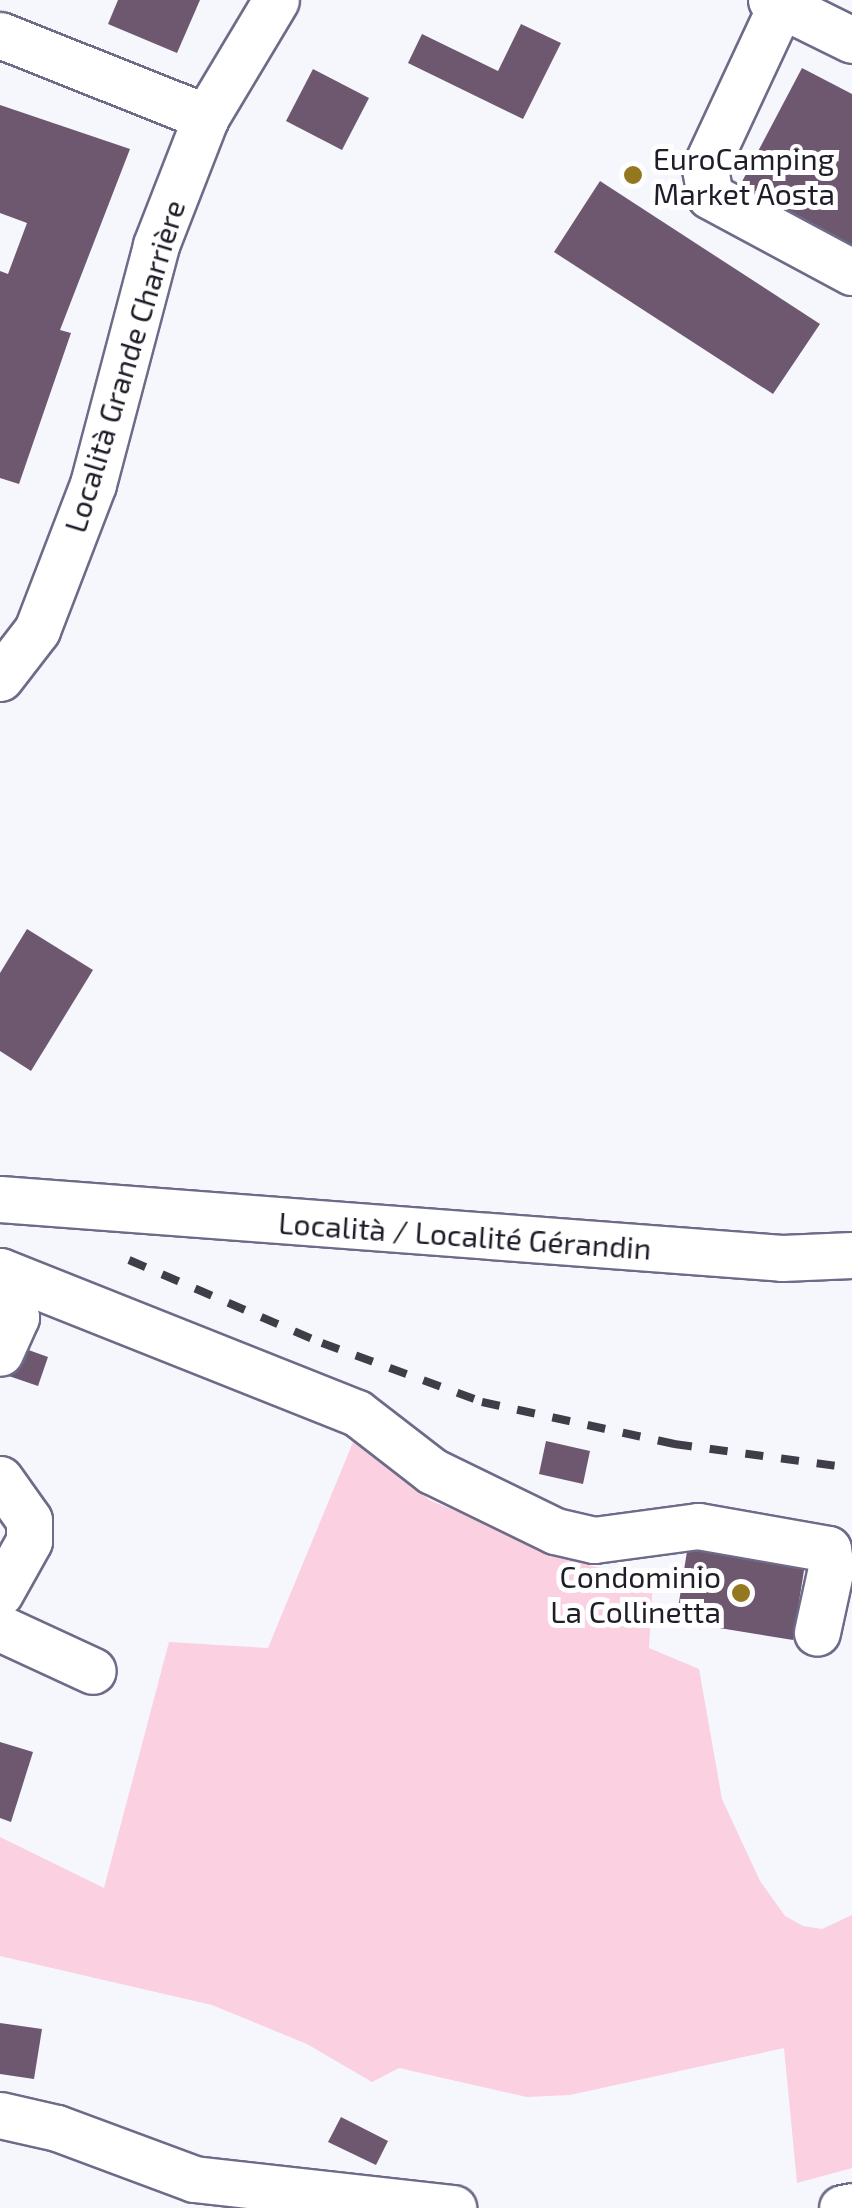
<!DOCTYPE html>
<meta charset="utf-8">
<style>
body{margin:0}
#map{position:relative;width:852px;height:2208px;overflow:hidden;background:#f6f6fd;font-family:"Exo 2",sans-serif}
div>[style]{position:absolute}
.green>*{inset:0;background:#fbd0e0}
.building>*{inset:0;background:#6d5870}
.roads{filter:drop-shadow(2px 0 #6e6b89) drop-shadow(-2px 0 #6e6b89) drop-shadow(0 2px #6e6b89) drop-shadow(0 -2px #6e6b89)}
.minor>*{height:45px;margin:-22.5px;padding:0 22.5px;transform-origin:22.5px;border-radius:22.5px;background:#fff}
.rail>*{height:8px;margin-top:-4px;transform-origin:0;background:repeating-linear-gradient(90deg,#3e3d48 0 18px,transparent 0 36px)}
.dots>*{width:28px;height:28px;translate:-50% -50%;box-sizing:border-box;border:5px solid #fff;border-radius:50%}
span{translate:-50% -50%;white-space:nowrap;text-align:center;line-height:1.15;-webkit-text-stroke:10px #fff;paint-order:stroke}
.poi-label{font-size:30px;color:#1e1d29}
.left{translate:0 -50%;text-align:left}
.right{translate:-100% -50%;text-align:right}
.street-label{font-size:30px;color:#1e1d29}
</style>
<div id="map">
<div class="green">
<div style="clip-path:polygon(356px 1435px,429px 1500px,591px 1566px,653px 1580px,649px 1648px,699px 1669px,722px 1799px,760px 1881px,785px 1916px,803px 1926px,822px 1929px,852px 1915px,852px 2168px,797px 2183px,784px 2048px,570px 2095px,527px 2097px,399px 2068px,372px 2082px,307px 2044px,212px 2005px,0 1956px,0 1837px,104px 1888px,169px 1642px,268px 1648px)"></div>
</div>
<div class="building">
<div style="clip-path:polygon(118px 0,200px 0,177px 53px,108px 24px)"></div>
<div style="clip-path:polygon(521px 24px,561px 43px,523px 119px,408px 63px,422px 34px,498px 71px)"></div>
<div style="clip-path:polygon(802px 68px,852px 94px,852px 254px,736px 193px)"></div>
<div style="clip-path:polygon(313px 69px,369px 98px,342px 150px,286px 121px)"></div>
<div style="clip-path:polygon(0 105px,130px 149px,60px 330px,71px 333px,19px 484px,0 478px,0 271px,8px 274px,27px 223px,0 213px)"></div>
<div style="clip-path:polygon(600px 181px,820px 324px,773px 394px,554px 252px)"></div>
<div style="clip-path:polygon(27px 929px,93px 970px,31px 1071px,0 1051px,0 973px)"></div>
<div style="clip-path:polygon(9px 1343px,48px 1357px,38px 1386px,0 1373px)"></div>
<div style="clip-path:polygon(546px 1441px,590px 1451px,583px 1484px,539px 1474px)"></div>
<div style="clip-path:polygon(688px 1545px,805px 1564px,793px 1640px,676px 1621px)"></div>
<div style="clip-path:polygon(0 1742px,33px 1752px,11px 1822px,0 1818px)"></div>
<div style="clip-path:polygon(0 2023px,42px 2029px,34px 2079px,0 2074px)"></div>
<div style="clip-path:polygon(341px 2117px,388px 2141px,376px 2165px,328px 2142px)"></div>
</div>
<div class="roads">
<div class="minor">
<div style="left:771px;top:0;width:90px;rotate:26.3deg"></div>
<div style="left:780px;top:7px;width:178px;rotate:115deg"></div>
<div style="left:705px;top:168px;width:28px;rotate:80deg"></div>
<div style="left:710px;top:196px;width:161px;rotate:28.2deg"></div>
<div style="left:0;top:35px;width:222px;rotate:21.7deg"></div>
<div style="left:0;top:678px;width:61px;rotate:-52.4deg"></div>
<div style="left:37px;top:630px;width:156px;rotate:-69deg"></div>
<div style="left:93px;top:484px;width:247px;rotate:-75.2deg"></div>
<div style="left:156px;top:245px;width:137px;rotate:-68.7deg"></div>
<div style="left:206px;top:117px;width:136px;rotate:-59.1deg"></div>
<div style="left:0;top:1199px;width:784px;rotate:4.31deg"></div>
<div style="left:782px;top:1258px;width:70px;rotate:-2.5deg"></div>
<div style="left:0;top:1271px;width:384px;rotate:21.7deg"></div>
<div style="left:357px;top:1413px;width:95px;rotate:37.7deg"></div>
<div style="left:432px;top:1471px;width:137px;rotate:26deg"></div>
<div style="left:555px;top:1531px;width:40px;rotate:13deg"></div>
<div style="left:594px;top:1540px;width:105px;rotate:-7.7deg"></div>
<div style="left:698px;top:1526px;width:132px;rotate:10deg"></div>
<div style="left:828px;top:1549px;width:19px;rotate:81deg"></div>
<div style="left:831px;top:1568px;width:66px;rotate:102.3deg"></div>
<div style="left:0;top:1271px;width:49px;rotate:70.8deg"></div>
<div style="left:16px;top:1317px;width:39px;rotate:114deg"></div>
<div style="left:0;top:1479px;width:50px;rotate:54.7deg"></div>
<div style="left:29px;top:1520px;width:21px;rotate:90deg"></div>
<div style="left:29px;top:1541px;width:60px;rotate:119.1deg"></div>
<div style="left:0;top:1628px;width:102px;rotate:24.8deg"></div>
<div style="left:0;top:2115px;width:58px;rotate:12.8deg"></div>
<div style="left:57px;top:2128px;width:146px;rotate:20.4deg"></div>
<div style="left:194px;top:2179px;width:261px;rotate:6.4deg"></div>
<div style="left:842px;top:2208px;width:10px;rotate:-11deg"></div>
</div>
</div>
<div class="rail">
<div style="left:129px;top:1260px;width:210px;rotate:23.3deg"></div>
<div style="left:322px;top:1343px;width:171px;rotate:20.2deg"></div>
<div style="left:482px;top:1402px;width:197px;rotate:12.3deg"></div>
<div style="left:674px;top:1444px;width:180px;rotate:7.7deg"></div>
</div>
<div class="dots">
<div style="left:633px;top:175px;background:#93781f"></div>
<div style="left:741px;top:1593px;background:#93781f"></div>
</div>
<div class="poi-label">
<span class="left" style="left:653px;top:175px">EuroCamping<br>Market Aosta</span>
<span class="right" style="left:721px;top:1593px">Condominio<br>La Collinetta</span>
</div>
<div class="street-label">
<span style="left:124px;top:366px;rotate:-73deg">Località Grande Charrière</span>
<span style="left:465px;top:1235px;rotate:4deg">Località / Localité Gérandin</span>
</div>
</div>
